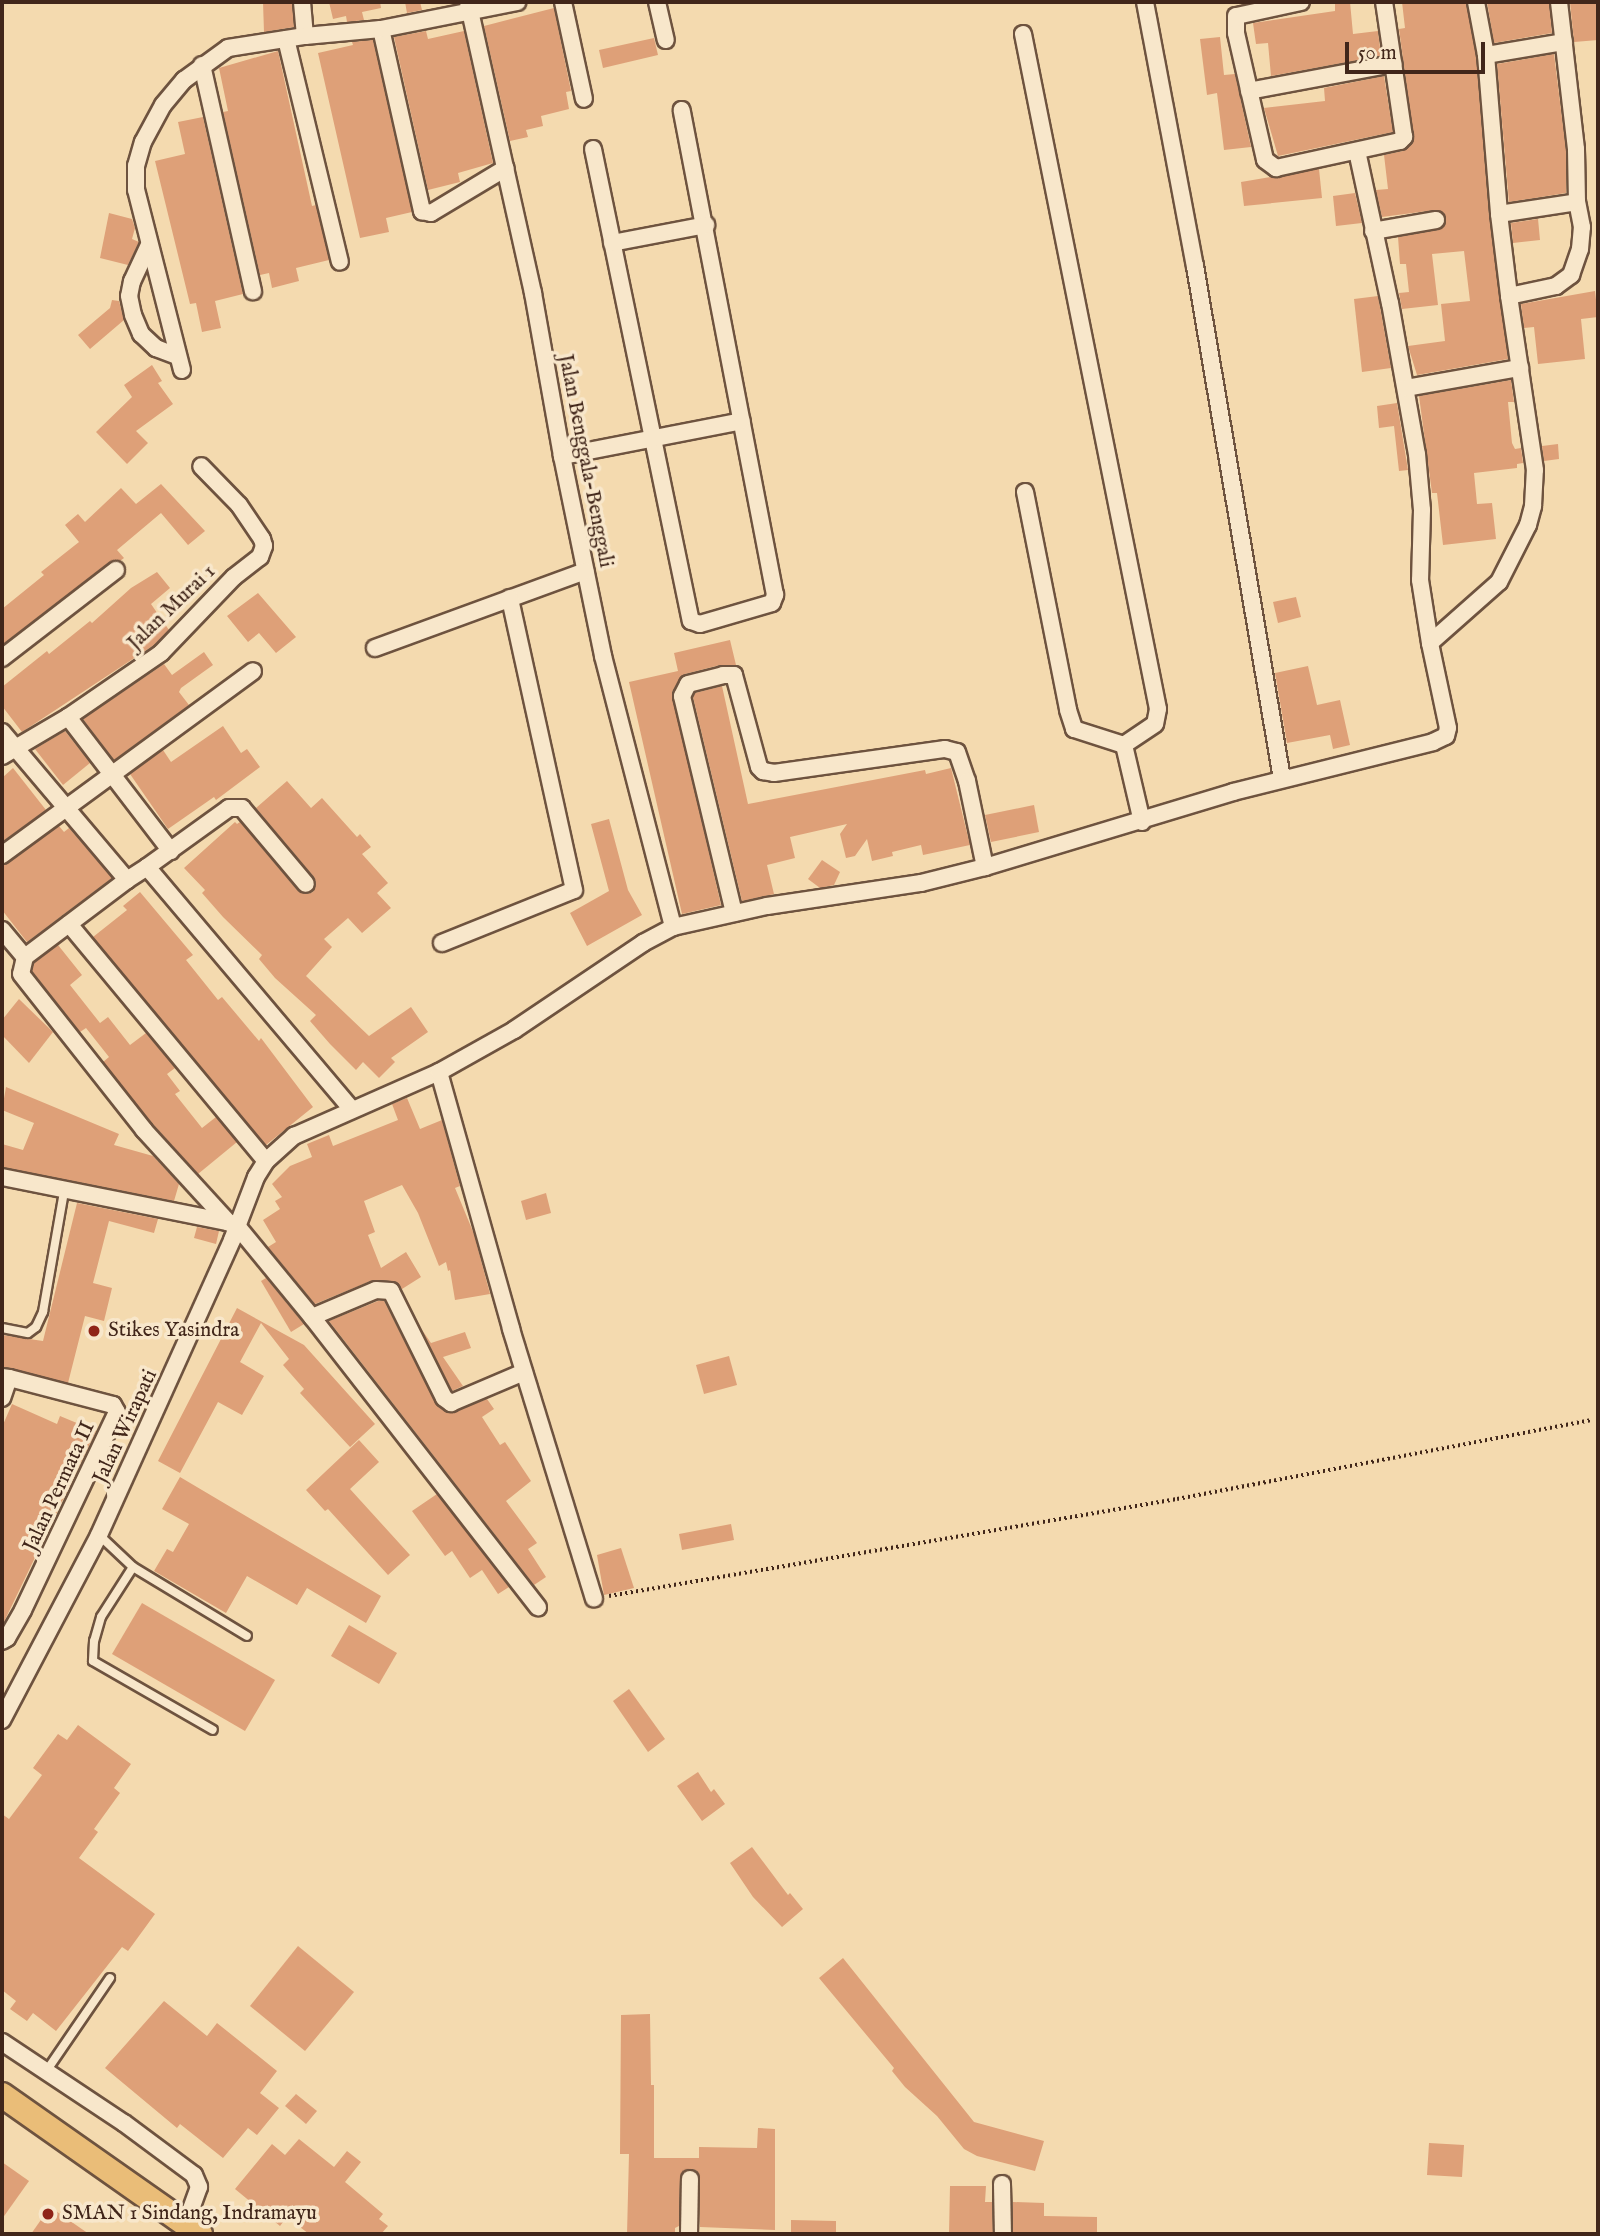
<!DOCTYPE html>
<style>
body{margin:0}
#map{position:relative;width:1600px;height:2236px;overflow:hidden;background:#f4daaf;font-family:"IM FELL English",serif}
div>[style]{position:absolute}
.building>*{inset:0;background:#dea078}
.path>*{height:3.5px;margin-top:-1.75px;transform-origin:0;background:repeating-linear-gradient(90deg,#41261a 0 2px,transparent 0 5.5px)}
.roads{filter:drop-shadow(2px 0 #6e533f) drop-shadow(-2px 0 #6e533f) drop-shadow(0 2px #6e533f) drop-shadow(0 -2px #6e533f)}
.lane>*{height:8px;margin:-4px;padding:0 4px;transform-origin:4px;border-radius:4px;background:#f8e7cb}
.street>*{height:16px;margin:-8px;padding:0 8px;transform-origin:8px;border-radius:8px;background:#f8e7cb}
.primary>*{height:24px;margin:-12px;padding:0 12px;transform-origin:12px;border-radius:12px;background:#eabd78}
.dots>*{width:19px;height:19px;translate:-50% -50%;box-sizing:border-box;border:4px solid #f8e7cb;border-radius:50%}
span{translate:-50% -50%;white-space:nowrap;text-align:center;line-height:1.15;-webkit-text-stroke:7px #f8e7cb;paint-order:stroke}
.street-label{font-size:21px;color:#41261a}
.poi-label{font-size:21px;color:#41261a}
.left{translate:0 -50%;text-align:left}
.frame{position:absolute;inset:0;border:4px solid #41261a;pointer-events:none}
.scale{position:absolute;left:1345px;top:42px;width:140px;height:32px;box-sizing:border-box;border:4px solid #41261a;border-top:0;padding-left:9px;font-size:21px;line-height:24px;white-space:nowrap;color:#41261a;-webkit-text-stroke:5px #f8e7cb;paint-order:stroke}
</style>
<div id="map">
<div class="building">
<div style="clip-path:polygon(263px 2px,292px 2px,294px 27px,264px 32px)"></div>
<div style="clip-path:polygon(329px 2px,380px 2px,381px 8px,362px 12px,364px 20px,347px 22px,346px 16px,333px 19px)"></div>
<div style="clip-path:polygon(405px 2px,420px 2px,422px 10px,407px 13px)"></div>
<div style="clip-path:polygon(1350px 2px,1353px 34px,1378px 31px,1381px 56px,1271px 76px,1268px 43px,1256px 44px,1253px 23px,1335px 11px,1335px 4px)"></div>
<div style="clip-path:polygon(1402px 2px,1466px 2px,1476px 56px,1489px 215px,1508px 359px,1417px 375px,1408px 346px,1445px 341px,1441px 304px,1470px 301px,1464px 251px,1432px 254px,1438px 305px,1402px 309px,1399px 293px,1409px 292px,1406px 264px,1400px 264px,1398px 237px,1438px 230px,1446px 219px,1444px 213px,1435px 210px,1382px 217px,1376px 190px,1388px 189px,1384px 155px,1403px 151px,1414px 140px,1399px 29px,1405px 28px)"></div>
<div style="clip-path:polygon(1487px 2px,1549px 2px,1552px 33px,1494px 43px)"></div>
<div style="clip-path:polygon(1570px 2px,1596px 2px,1598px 40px,1574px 42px)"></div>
<div style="clip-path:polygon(554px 8px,571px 91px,566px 92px,569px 109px,541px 116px,543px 126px,526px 130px,528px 137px,510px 141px,484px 26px)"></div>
<div style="clip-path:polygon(426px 31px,428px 39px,464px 31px,493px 163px,458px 173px,460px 182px,428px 190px,394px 37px)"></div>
<div style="clip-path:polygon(1220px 37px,1224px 75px,1235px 74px,1251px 147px,1224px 150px,1217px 93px,1207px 95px,1200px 39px)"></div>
<div style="clip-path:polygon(654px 38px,658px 55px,603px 68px,599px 50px)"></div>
<div style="clip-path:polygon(373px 40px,412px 212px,386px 218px,389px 232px,360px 238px,318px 53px,353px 45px,352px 42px)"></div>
<div style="clip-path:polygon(278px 51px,312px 206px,316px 205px,329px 260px,296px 268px,299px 281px,272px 288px,269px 273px,260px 275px,223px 112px,228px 111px,219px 68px)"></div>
<div style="clip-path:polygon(1554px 54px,1566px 150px,1566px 193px,1509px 202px,1497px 64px)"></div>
<div style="clip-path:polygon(1384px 76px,1393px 132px,1278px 156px,1264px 108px,1325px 101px,1324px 88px)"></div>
<div style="clip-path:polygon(203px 117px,243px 294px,215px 301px,221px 328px,202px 332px,196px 303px,190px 304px,155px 161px,185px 154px,178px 122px)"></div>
<div style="clip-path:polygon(1319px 169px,1322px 198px,1244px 206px,1241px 182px)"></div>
<div style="clip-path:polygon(1355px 193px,1362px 223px,1336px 226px,1333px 196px)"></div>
<div style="clip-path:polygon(109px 213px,132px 219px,135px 228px,132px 239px,139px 242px,128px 265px,100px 258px)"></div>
<div style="clip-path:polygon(1538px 219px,1540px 240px,1513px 243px,1511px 223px)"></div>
<div style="clip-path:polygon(1595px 291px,1598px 317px,1581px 319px,1585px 359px,1538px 364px,1534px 327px,1524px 328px,1521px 304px)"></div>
<div style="clip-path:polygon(1378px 296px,1391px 368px,1362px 372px,1354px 299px)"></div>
<div style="clip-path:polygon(112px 300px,119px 301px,124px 320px,90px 349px,78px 335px,110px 308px)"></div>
<div style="clip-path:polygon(152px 365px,162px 381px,158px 383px,173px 404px,136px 431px,148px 443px,127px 464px,96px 432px,132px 397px,124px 385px)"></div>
<div style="clip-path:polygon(1511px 380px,1514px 402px,1508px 402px,1512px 443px,1515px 449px,1521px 448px,1523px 463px,1517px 464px,1517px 468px,1474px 473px,1477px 504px,1492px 503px,1496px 539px,1443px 545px,1437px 493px,1432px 493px,1419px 396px)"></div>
<div style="clip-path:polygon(1397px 403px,1408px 470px,1399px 471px,1394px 426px,1379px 428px,1377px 406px)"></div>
<div style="clip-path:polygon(1558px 444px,1559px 459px,1544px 461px,1542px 446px)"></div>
<div style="clip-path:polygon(161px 484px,205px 531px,188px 545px,161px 513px,117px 550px,124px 558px,120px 561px,110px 562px,2px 645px,2px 609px,44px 575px,41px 572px,79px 542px,65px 525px,78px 514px,85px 522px,121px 488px,136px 504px)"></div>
<div style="clip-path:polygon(157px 572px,170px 588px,151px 604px,169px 630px,154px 645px,22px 732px,2px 706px,2px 687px,47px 651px,49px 654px,90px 621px,92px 623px,131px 588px)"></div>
<div style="clip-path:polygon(258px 593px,296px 637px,276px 653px,259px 633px,248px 642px,227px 616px)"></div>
<div style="clip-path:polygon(1296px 597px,1301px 617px,1278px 623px,1273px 602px)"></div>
<div style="clip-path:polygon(730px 640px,736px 665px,720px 665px,685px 674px,672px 692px,721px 905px,682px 914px,629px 682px,678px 671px,674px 653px)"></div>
<div style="clip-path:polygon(204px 652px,213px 665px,181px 688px,179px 692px,189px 705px,114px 760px,83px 719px,164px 664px,172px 675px)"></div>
<div style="clip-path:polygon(1308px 666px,1317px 705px,1340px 700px,1350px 745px,1333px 749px,1330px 735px,1287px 743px,1275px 673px)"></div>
<div style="clip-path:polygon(722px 686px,748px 804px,925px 770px,926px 774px,951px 768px,970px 845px,923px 855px,921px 845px,892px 852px,893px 856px,872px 861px,867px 839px,855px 856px,846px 858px,840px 834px,847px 824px,790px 837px,795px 858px,767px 865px,774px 894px,742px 901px,693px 697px,695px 693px)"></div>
<div style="clip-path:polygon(223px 726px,241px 753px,247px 749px,260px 767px,216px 800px,214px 797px,168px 829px,130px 774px,163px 750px,171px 762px)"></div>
<div style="clip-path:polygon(65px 731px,90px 763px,63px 785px,35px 749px)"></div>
<div style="clip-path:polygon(13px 768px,46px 810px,2px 842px,2px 778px)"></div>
<div style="clip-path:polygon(287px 781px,311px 808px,322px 798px,357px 837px,360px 834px,371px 847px,362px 854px,388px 883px,377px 893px,391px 908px,362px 933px,348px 918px,324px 939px,332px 947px,306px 976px,369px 1036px,411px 1007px,428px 1032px,391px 1058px,395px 1062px,379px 1078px,363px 1062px,356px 1070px,330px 1044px,310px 1021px,316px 1015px,275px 978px,259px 959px,262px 955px,223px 917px,202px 893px,205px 890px,184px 868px,235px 822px,237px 824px,240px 822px,298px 891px,307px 894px,313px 892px,316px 883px,314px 877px,256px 808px)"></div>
<div style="clip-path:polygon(1034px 805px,1039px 832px,991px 842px,985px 815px)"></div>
<div style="clip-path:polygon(609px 819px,628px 890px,642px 915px,587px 946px,570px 913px,609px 891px,591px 824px)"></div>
<div style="clip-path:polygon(59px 826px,64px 832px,69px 828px,112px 878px,27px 942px,2px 910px,2px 865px)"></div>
<div style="clip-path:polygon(822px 860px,840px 872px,834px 885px,820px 888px,808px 879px)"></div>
<div style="clip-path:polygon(140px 892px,193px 955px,186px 960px,218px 1000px,222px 997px,259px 1041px,261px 1038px,313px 1107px,266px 1145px,93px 937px,127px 910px,123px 906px)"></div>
<div style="clip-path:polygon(58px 945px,82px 975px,70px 985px,100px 1023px,108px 1017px,130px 1045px,146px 1033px,175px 1068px,167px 1074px,180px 1091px,175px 1094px,202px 1128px,216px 1117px,237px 1142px,198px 1174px,152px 1123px,103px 1062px,109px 1057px,86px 1028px,80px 1032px,32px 971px,34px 963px)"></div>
<div style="clip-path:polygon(19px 999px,53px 1032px,29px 1063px,2px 1035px,2px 1020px)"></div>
<div style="clip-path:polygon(6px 1087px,119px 1134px,114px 1145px,153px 1156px,179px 1184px,174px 1201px,2px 1167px,2px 1144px,23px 1150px,34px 1123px,2px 1110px)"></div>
<div style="clip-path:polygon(407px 1098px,420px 1129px,442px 1120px,460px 1186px,455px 1188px,474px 1234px,490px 1294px,455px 1300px,450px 1270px,448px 1271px,446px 1262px,439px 1266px,418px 1213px,402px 1185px,364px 1201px,375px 1232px,368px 1235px,381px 1268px,406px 1252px,421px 1277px,402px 1289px,392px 1281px,373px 1280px,315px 1304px,268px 1247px,276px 1242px,263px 1220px,280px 1209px,275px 1201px,282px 1197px,272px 1184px,290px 1166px,312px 1157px,307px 1144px,329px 1135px,333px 1146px,398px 1120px,392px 1104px)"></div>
<div style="clip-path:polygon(546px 1193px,551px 1213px,526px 1220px,521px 1201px)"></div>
<div style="clip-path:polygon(77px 1203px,158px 1219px,154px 1233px,109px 1221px,93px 1283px,112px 1288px,104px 1321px,85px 1316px,68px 1383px,2px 1367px,2px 1335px,43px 1341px)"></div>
<div style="clip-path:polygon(197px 1227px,219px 1231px,216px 1244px,194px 1238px)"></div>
<div style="clip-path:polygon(266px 1278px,304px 1324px,291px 1332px,261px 1281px)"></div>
<div style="clip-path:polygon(378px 1301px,384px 1301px,437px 1406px,451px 1413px,487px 1399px,494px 1409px,482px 1417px,500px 1445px,505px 1442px,531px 1481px,506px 1501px,537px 1543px,528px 1549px,546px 1577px,534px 1585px,329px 1321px)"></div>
<div style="clip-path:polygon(237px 1308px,304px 1345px,375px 1424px,350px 1447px,300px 1393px,304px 1389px,283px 1365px,289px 1359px,261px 1323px,240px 1362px,264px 1376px,242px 1415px,218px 1402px,180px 1473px,158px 1461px)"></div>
<div style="clip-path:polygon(422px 1330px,431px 1343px,465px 1332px,471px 1348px,443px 1357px,463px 1386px,452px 1391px)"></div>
<div style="clip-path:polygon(729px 1356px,737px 1385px,704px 1394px,696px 1365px)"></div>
<div style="clip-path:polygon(12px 1404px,57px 1424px,60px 1416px,96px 1431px,2px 1626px,2px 1427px)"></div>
<div style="clip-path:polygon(359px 1440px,379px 1462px,350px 1489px,410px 1555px,388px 1575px,328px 1509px,325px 1511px,306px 1490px)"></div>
<div style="clip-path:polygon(180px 1477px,381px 1596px,366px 1623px,307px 1588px,297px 1605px,247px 1576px,226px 1613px,154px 1571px,167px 1549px,173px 1552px,189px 1524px,162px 1509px)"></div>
<div style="clip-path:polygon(437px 1494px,509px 1587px,498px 1594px,482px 1570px,470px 1578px,452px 1551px,445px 1556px,412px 1511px)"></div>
<div style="clip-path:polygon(731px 1524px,734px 1540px,682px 1550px,679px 1534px)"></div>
<div style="clip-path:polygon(621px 1548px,634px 1588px,604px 1595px,597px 1555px)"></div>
<div style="clip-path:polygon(142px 1603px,275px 1680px,245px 1731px,112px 1654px)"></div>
<div style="clip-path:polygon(349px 1625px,397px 1653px,379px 1684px,331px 1656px)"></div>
<div style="clip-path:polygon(629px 1689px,665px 1739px,648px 1752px,613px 1701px)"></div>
<div style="clip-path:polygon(78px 1725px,131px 1764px,114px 1788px,120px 1793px,94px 1829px,98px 1832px,79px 1858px,155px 1914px,128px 1951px,122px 1947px,56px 2031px,33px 2013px,27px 2021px,10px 2009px,16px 2001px,2px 1990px,2px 1814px,9px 1819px,42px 1775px,33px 1768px,58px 1734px,67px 1740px)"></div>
<div style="clip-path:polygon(698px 1772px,711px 1792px,714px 1789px,725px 1804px,702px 1821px,677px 1786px)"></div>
<div style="clip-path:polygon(752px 1847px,788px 1895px,790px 1893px,803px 1909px,782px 1927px,753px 1897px,730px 1863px)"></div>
<div style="clip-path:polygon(298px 1946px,354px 1992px,305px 2051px,250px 2006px)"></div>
<div style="clip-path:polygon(843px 1958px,974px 2122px,1044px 2141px,1035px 2171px,977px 2156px,964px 2149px,937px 2116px,905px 2087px,892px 2071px,894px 2068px,819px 1978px)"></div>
<div style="clip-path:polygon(164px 2001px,207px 2036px,217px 2023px,277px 2071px,260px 2093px,279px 2108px,257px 2135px,248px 2128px,223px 2158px,180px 2124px,177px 2128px,105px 2068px)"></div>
<div style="clip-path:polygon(650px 2014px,651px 2085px,654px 2085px,654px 2158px,699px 2158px,699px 2147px,757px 2148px,758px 2128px,775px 2129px,775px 2230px,700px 2227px,700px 2179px,696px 2170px,690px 2169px,680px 2178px,679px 2226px,675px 2228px,675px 2234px,627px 2234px,629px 2154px,620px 2154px,621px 2015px)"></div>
<div style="clip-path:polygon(296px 2094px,317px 2111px,306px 2124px,285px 2106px)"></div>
<div style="clip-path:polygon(299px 2139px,334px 2167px,347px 2151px,361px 2162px,345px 2182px,383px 2214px,379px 2219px,388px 2226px,381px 2234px,309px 2234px,287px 2217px,280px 2226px,235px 2189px,272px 2144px,285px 2155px)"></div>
<div style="clip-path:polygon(1429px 2143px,1464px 2145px,1462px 2177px,1427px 2175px)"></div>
<div style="clip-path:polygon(2px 2162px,29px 2181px,2px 2219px)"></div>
<div style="clip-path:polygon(950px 2186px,986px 2186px,985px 2202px,992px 2202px,993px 2234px,949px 2234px)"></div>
<div style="clip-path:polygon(1013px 2202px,1044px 2203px,1044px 2216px,1097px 2217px,1097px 2234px,1013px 2234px)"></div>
<div style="clip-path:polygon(50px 2207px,89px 2234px,31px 2234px)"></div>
<div style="clip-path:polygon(791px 2220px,836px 2221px,836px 2234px,791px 2234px)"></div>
</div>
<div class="path">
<div style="left:609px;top:1596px;width:576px;rotate:-9.69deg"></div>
<div style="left:1177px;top:1499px;width:422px;rotate:-10.8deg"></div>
</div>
<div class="roads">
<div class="lane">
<div style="left:2px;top:1328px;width:26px;rotate:11deg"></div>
<div style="left:28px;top:1333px;width:10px;rotate:-37deg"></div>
<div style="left:36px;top:1327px;width:17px;rotate:-65deg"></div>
<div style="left:43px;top:1312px;width:122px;rotate:-80.1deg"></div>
<div style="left:99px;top:1535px;width:47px;rotate:43.3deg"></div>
<div style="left:133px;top:1567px;width:133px;rotate:31.2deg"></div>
<div style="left:133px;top:1567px;width:59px;rotate:122.6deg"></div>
<div style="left:101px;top:1617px;width:25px;rotate:106deg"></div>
<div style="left:94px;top:1641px;width:20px;rotate:93deg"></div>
<div style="left:93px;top:1661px;width:138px;rotate:29.9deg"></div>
<div style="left:45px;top:2073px;width:115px;rotate:-55.6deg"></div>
</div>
<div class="street">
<div style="left:302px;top:2px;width:34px;rotate:85deg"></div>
<div style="left:468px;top:2px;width:298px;rotate:77.4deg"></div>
<div style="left:533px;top:293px;width:166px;rotate:79.9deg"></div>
<div style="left:562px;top:456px;width:204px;rotate:78.4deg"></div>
<div style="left:603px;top:656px;width:280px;rotate:75.5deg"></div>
<div style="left:563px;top:2px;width:99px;rotate:77.8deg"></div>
<div style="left:657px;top:2px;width:39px;rotate:77deg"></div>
<div style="left:1145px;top:2px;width:269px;rotate:79.3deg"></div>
<div style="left:1195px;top:266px;width:520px;rotate:80.37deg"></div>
<div style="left:1301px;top:2px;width:66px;rotate:167.8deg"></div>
<div style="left:1236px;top:16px;width:17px;rotate:90deg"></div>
<div style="left:1236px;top:33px;width:130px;rotate:77.1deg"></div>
<div style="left:1265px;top:160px;width:14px;rotate:36deg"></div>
<div style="left:1276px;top:168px;width:127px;rotate:-12.3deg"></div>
<div style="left:1400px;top:141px;width:6px;rotate:-45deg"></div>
<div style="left:1404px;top:137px;width:136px;rotate:-98.4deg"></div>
<div style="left:1476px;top:2px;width:54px;rotate:79.3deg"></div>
<div style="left:1486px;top:55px;width:160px;rotate:85.3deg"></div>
<div style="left:1499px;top:214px;width:83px;rotate:83deg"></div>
<div style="left:381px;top:29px;width:187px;rotate:77.3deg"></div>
<div style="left:422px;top:211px;width:9px;rotate:13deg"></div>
<div style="left:431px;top:213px;width:87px;rotate:-31deg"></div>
<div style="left:1023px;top:34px;width:688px;rotate:78.69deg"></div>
<div style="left:1158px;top:709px;width:15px;rotate:101deg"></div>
<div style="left:1155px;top:724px;width:37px;rotate:146deg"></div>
<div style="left:1124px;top:745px;width:79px;rotate:76.8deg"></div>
<div style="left:286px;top:39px;width:229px;rotate:76.4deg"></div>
<div style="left:1486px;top:55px;width:79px;rotate:-9.5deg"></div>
<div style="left:202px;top:65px;width:232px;rotate:77.3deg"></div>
<div style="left:1249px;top:91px;width:147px;rotate:-10.6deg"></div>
<div style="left:593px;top:149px;width:482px;rotate:78.3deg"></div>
<div style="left:691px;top:621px;width:9px;rotate:18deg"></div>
<div style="left:700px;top:624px;width:75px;rotate:-16.3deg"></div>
<div style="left:772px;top:603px;width:9px;rotate:-69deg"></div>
<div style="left:775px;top:595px;width:494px;rotate:-100.9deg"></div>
<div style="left:1357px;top:151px;width:156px;rotate:77.8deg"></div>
<div style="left:1390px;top:303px;width:153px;rotate:79.9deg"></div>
<div style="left:1417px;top:454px;width:56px;rotate:84.9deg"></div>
<div style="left:1422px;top:510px;width:70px;rotate:91.6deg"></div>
<div style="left:1420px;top:580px;width:64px;rotate:81deg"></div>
<div style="left:1499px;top:214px;width:79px;rotate:-8.7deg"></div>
<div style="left:1373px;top:231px;width:64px;rotate:-9.9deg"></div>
<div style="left:612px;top:243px;width:96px;rotate:-10.8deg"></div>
<div style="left:149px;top:245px;width:40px;rotate:115deg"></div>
<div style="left:132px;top:281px;width:15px;rotate:101deg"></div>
<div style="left:129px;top:296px;width:19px;rotate:78deg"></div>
<div style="left:133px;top:315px;width:21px;rotate:67deg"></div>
<div style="left:141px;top:334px;width:21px;rotate:43deg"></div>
<div style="left:156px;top:348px;width:22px;rotate:21deg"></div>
<div style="left:182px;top:370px;width:186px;rotate:-104.3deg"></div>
<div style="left:136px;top:190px;width:24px;rotate:-90deg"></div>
<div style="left:136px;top:166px;width:25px;rotate:-74deg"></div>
<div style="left:143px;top:142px;width:42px;rotate:-61.6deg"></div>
<div style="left:163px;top:105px;width:33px;rotate:-50deg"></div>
<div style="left:184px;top:80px;width:54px;rotate:-36deg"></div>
<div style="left:228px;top:48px;width:78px;rotate:-8.9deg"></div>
<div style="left:305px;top:36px;width:76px;rotate:-5.3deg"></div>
<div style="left:381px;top:29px;width:139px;rotate:-11.2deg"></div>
<div style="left:1406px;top:388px;width:116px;rotate:-10deg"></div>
<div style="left:562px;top:456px;width:183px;rotate:-11deg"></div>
<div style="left:1025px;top:492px;width:222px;rotate:78.8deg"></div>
<div style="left:1068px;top:710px;width:20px;rotate:72deg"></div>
<div style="left:1074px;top:729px;width:52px;rotate:17.7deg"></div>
<div style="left:375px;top:648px;width:224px;rotate:-20.1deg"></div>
<div style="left:2px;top:658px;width:144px;rotate:-37.7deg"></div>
<div style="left:68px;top:717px;width:169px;rotate:52.5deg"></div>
<div style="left:2px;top:732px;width:194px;rotate:49.8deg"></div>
<div style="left:127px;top:880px;width:128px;rotate:143deg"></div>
<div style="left:25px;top:957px;width:17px;rotate:103deg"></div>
<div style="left:21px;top:974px;width:199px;rotate:51.7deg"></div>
<div style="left:144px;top:1130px;width:125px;rotate:47.6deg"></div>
<div style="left:2px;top:756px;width:77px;rotate:-30.6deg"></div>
<div style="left:68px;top:717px;width:113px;rotate:-34.5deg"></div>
<div style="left:161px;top:653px;width:105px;rotate:-46.2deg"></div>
<div style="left:234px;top:577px;width:33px;rotate:-38deg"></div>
<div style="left:260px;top:557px;width:12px;rotate:-70deg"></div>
<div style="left:264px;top:546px;width:7px;rotate:-106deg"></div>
<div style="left:262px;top:539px;width:41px;rotate:-124.1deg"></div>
<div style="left:239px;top:505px;width:54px;rotate:-134.3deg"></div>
<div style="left:2px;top:855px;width:311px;rotate:-36.2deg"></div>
<div style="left:147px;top:867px;width:101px;rotate:-35.7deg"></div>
<div style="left:229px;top:808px;width:13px"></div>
<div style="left:242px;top:808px;width:99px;rotate:49.9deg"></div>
<div style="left:127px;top:880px;width:24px;rotate:-33deg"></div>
<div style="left:147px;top:867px;width:316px;rotate:49.8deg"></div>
<div style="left:734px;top:913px;width:223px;rotate:-103.5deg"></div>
<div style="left:682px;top:696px;width:13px;rotate:-63deg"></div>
<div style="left:688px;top:684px;width:36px;rotate:-14deg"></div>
<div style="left:723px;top:675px;width:11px"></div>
<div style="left:734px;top:675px;width:95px;rotate:74.8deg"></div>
<div style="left:759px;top:767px;width:6px;rotate:45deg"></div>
<div style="left:763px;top:771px;width:11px;rotate:10deg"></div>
<div style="left:774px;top:773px;width:173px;rotate:-8deg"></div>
<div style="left:945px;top:749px;width:12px;rotate:14deg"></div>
<div style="left:957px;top:752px;width:31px;rotate:71deg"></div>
<div style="left:967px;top:781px;width:88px;rotate:78.2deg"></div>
<div style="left:69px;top:924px;width:308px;rotate:50.3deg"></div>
<div style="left:2px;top:930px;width:35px;rotate:50deg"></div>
<div style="left:442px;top:943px;width:142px;rotate:-21.9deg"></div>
<div style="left:574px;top:890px;width:299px;rotate:-102.4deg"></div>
<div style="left:439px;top:1072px;width:267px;rotate:74.3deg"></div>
<div style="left:511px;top:1329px;width:282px;rotate:72.9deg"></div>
<div style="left:2px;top:1177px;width:230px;rotate:11.3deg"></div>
<div style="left:228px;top:1222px;width:11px;rotate:27deg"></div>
<div style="left:238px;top:1227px;width:117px;rotate:50.6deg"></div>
<div style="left:312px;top:1317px;width:368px;rotate:52.1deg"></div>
<div style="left:312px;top:1317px;width:69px;rotate:-22.9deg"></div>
<div style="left:376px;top:1290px;width:15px;rotate:4deg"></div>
<div style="left:391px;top:1291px;width:119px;rotate:63.6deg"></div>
<div style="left:444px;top:1398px;width:9px;rotate:36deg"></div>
<div style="left:451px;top:1403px;width:79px;rotate:-23deg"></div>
<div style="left:2px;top:1377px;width:7px;rotate:8deg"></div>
<div style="left:9px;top:1378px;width:21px;rotate:109deg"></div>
<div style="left:2px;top:1641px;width:6px;rotate:-31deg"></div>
<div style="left:7px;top:1638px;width:32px;rotate:-60deg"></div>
<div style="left:23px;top:1610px;width:219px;rotate:-64.6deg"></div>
<div style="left:117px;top:1412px;width:8px;rotate:-120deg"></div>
<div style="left:113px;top:1405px;width:107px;rotate:-165.4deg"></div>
<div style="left:2px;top:1720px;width:209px;rotate:-62.3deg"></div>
<div style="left:99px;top:1535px;width:324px;rotate:-65.7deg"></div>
<div style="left:232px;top:1240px;width:67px;rotate:-69.1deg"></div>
<div style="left:256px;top:1177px;width:19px;rotate:-58deg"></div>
<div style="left:266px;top:1161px;width:38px;rotate:-42deg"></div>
<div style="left:294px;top:1136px;width:158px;rotate:-23.8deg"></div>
<div style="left:439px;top:1072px;width:86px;rotate:-29.2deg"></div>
<div style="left:514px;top:1030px;width:156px;rotate:-34deg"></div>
<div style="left:643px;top:943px;width:34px;rotate:-28deg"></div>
<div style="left:673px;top:927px;width:96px;rotate:-12.6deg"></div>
<div style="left:767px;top:906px;width:156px;rotate:-8.5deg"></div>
<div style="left:921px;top:883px;width:66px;rotate:-14deg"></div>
<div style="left:985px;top:867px;width:259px;rotate:-16.8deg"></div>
<div style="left:1233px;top:792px;width:206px;rotate:-14deg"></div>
<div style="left:1433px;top:742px;width:14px;rotate:-25deg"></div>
<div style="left:1446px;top:736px;width:8px;rotate:-76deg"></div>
<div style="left:1448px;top:728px;width:87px;rotate:-102deg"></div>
<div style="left:1430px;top:643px;width:92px;rotate:-41.5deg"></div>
<div style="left:1499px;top:582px;width:64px;rotate:-63deg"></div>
<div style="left:1528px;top:525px;width:20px;rotate:-75deg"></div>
<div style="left:1533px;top:506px;width:36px;rotate:-87deg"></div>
<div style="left:1535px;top:470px;width:176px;rotate:-98.5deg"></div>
<div style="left:1509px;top:296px;width:48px;rotate:-12deg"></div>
<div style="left:1556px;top:286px;width:19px;rotate:-36deg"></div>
<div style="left:1571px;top:275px;width:28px;rotate:-71deg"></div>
<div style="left:1580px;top:249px;width:22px;rotate:-85deg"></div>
<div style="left:1582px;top:227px;width:25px;rotate:-101deg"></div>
<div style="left:1577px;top:202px;width:53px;rotate:-91.1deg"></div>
<div style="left:1576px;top:149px;width:148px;rotate:-96.6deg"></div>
<div style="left:2px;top:2042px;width:146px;rotate:33.6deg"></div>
<div style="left:124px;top:2123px;width:87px;rotate:36.6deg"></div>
<div style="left:194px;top:2175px;width:13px;rotate:67deg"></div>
<div style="left:199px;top:2187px;width:38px;rotate:110deg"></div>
<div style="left:1002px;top:2184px;width:50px;rotate:88.9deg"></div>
<div style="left:689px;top:2234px;width:55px;rotate:-89deg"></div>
</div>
<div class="primary">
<div style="left:2px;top:2095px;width:242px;rotate:35.1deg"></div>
</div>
</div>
<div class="dots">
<div style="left:94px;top:1331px;background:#8f2418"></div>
<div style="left:48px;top:2214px;background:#8f2418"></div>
</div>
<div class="street-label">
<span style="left:585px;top:461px;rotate:79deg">Jalan Benggala-Benggali</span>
<span style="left:172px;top:608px;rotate:-44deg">Jalan Murai 1</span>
<span style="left:126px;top:1427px;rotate:-65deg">Jalan Wirapati</span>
<span style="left:60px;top:1487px;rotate:-65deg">Jalan Permata II</span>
</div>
<div class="poi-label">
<span class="left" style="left:108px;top:1331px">Stikes Yasindra</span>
<span class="left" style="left:62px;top:2214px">SMAN 1 Sindang, Indramayu</span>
</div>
<div class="frame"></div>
<div class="scale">50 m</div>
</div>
